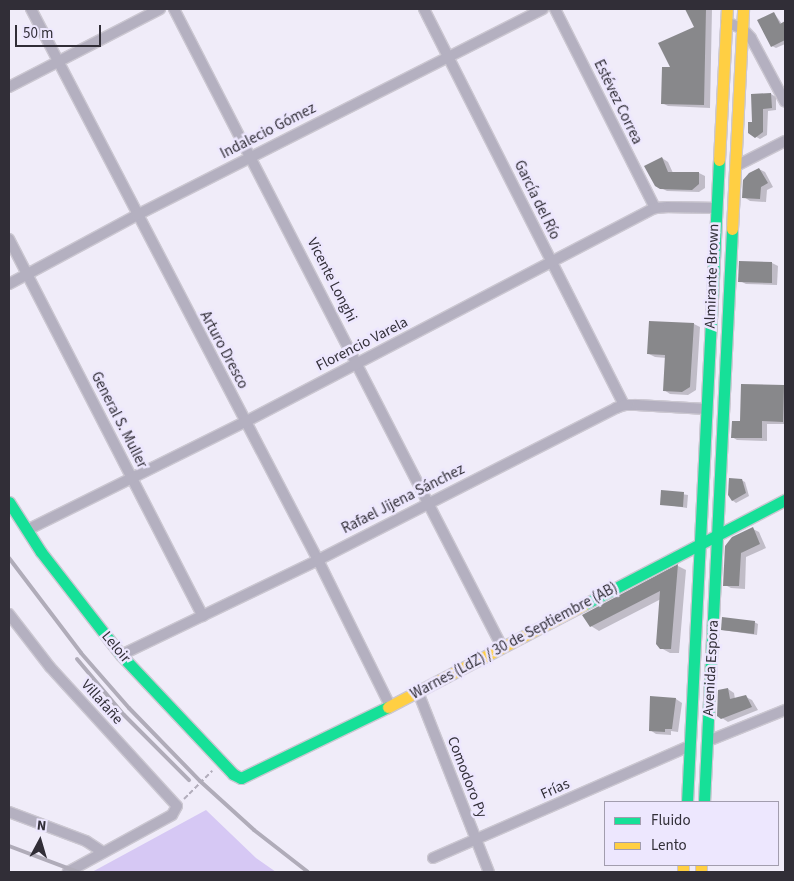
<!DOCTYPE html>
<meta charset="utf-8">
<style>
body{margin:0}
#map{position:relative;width:794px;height:881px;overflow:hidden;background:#f0ecf9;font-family:"Source Sans 3",sans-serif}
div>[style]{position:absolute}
.green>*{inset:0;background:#d6c8f4}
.shadow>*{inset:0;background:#0003}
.building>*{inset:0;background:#88888b}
.path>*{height:2px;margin-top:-1px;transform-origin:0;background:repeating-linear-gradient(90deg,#b2adbb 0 5px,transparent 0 7.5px)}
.roads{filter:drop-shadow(1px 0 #cbc7d1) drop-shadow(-1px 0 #cbc7d1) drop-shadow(0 1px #cbc7d1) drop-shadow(0 -1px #cbc7d1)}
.street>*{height:10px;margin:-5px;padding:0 5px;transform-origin:5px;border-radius:5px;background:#b4b0c0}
.fast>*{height:11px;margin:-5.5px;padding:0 5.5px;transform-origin:5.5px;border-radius:5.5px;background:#16e098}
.slow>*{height:11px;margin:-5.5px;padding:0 5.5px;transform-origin:5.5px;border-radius:5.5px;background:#ffcf43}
.rail>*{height:4px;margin:-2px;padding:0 2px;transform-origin:2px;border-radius:2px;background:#b0acb9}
span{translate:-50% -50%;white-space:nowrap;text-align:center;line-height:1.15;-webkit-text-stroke:5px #ede7fe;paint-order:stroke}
.street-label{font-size:15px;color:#312e37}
.frame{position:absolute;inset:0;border:10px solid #312e37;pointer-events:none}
.legend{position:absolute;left:604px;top:801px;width:175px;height:65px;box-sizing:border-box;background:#ede7fe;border:1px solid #a29dae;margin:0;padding:6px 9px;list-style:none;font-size:15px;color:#312e37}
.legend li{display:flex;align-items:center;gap:10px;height:25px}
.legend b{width:25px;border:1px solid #a29dae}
.north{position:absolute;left:15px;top:816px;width:50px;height:50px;-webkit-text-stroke:4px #ede7fe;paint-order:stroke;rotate:6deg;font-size:14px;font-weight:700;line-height:20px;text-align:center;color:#312e37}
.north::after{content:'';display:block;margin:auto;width:18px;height:22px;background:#312e37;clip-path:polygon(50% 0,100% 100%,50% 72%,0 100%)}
.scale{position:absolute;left:15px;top:25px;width:86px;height:22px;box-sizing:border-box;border:2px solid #312e37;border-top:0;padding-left:6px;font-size:15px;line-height:18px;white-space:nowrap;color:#312e37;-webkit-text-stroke:4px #ede7fe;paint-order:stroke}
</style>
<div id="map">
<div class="green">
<div style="clip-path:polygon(206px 810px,256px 858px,276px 872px,92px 872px)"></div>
</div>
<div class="shadow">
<div style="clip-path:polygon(690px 9px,712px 9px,710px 108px,668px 106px,662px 103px,695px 28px,687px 10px)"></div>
<div style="clip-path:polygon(774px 13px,782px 24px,785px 25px,785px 44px,776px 48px,772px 46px)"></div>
<div style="clip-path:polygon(771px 94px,776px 97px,776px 110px,768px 111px,767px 135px,760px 139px,749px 133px)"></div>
<div style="clip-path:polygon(662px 158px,668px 162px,673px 173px,699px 173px,705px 176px,705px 188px,699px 192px,667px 191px,661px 188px)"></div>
<div style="clip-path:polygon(759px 169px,765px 172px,773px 187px,767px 190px,766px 202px,750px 201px,744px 197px)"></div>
<div style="clip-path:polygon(741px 262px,772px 263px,778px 266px,777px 285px,746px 284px,740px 281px)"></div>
<div style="clip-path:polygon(694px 324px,700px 327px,696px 390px,688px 395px,670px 394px,664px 390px,666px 358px,655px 357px,649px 354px)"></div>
<div style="clip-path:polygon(783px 386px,785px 387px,785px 424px,767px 424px,767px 441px,737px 440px,732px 437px,741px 422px)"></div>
<div style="clip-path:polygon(741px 480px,745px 482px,749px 496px,736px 503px,732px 500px)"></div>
<div style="clip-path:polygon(663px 491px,688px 495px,687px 508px,662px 504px)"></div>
<div style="clip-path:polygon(753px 529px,759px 532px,766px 548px,746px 557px,745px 589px,731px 588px,725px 585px)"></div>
<div style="clip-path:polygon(678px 566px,686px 570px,679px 653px,670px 653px,661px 648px,661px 599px,599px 631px,591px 626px,584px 616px)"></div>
<div style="clip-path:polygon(754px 622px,758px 624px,757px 635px,722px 630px)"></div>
<div style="clip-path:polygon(728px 689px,734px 693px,735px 699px,746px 697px,752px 700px,758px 710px,728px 722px,722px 718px)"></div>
<div style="clip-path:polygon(651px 697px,676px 699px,682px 703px,678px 732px,671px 731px,671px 735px,656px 734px,650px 730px)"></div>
</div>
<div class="building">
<div style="clip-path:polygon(685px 9px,706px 9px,704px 105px,661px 104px,662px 67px,670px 67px,658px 43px,694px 27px)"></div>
<div style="clip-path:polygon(774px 12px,780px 24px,785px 21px,785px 40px,771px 47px,757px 20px)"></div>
<div style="clip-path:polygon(771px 93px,772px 108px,763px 109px,763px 132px,755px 138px,748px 133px,748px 122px,752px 122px,751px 94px)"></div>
<div style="clip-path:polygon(662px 157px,668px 172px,699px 172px,699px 184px,692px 190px,660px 189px,655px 186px,644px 166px)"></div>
<div style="clip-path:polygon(759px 168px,768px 183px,761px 187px,760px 199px,742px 198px,743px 180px,749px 173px)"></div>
<div style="clip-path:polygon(739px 261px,772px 262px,772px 283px,738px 282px)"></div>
<div style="clip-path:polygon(649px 321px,694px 323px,690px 387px,682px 392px,663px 391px,665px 355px,647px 354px)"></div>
<div style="clip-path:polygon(741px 384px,784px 385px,783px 422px,762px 421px,762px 438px,731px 438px,732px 421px,740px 421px)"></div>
<div style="clip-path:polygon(729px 478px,742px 479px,746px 493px,732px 501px,728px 495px)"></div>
<div style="clip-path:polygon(661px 490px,684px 492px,683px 507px,660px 505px)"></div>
<div style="clip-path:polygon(753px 527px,760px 544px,741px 553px,739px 586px,723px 586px,725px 546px,732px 537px)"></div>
<div style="clip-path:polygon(678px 564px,671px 649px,660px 649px,656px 644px,660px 591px,590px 627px,582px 615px)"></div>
<div style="clip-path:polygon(722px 617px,755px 621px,754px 634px,721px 630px)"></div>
<div style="clip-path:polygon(728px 688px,730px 699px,746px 695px,752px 707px,721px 719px,717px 716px,718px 690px)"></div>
<div style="clip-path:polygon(650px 696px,676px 698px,672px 729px,665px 729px,665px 732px,649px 731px)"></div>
</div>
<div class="path">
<div style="left:184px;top:799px;width:40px;rotate:-45deg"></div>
</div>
<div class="roads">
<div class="street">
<div style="left:31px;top:9px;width:621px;rotate:62.49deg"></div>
<div style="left:318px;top:560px;width:163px;rotate:63.7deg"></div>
<div style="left:174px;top:9px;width:717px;rotate:62.79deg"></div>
<div style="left:424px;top:9px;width:444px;rotate:63.2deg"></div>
<div style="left:555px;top:9px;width:223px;rotate:63.3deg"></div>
<div style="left:726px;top:22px;width:18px;rotate:22deg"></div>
<div style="left:743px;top:29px;width:12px;rotate:48deg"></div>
<div style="left:751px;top:38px;width:72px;rotate:62deg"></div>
<div style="left:9px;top:87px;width:170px;rotate:-27.3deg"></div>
<div style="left:736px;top:166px;width:55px;rotate:-27deg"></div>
<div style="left:9px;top:239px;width:424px;rotate:62.8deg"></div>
<div style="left:9px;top:284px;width:145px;rotate:-28.3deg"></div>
<div style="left:137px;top:215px;width:455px;rotate:-26.9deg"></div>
<div style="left:27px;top:530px;width:243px;rotate:-26.4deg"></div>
<div style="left:245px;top:422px;width:462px;rotate:-27.6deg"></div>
<div style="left:655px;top:208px;width:13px;rotate:-4deg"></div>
<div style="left:668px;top:207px;width:47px;rotate:1.2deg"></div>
<div style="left:9px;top:614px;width:67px;rotate:52.3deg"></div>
<div style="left:50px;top:667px;width:188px;rotate:47.6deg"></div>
<div style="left:177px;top:806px;width:10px;rotate:119deg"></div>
<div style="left:172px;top:815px;width:119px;rotate:151.3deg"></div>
<div style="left:121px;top:655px;width:219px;rotate:-25.7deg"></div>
<div style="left:318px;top:560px;width:335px;rotate:-27deg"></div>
<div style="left:616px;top:408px;width:9px;rotate:-21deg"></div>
<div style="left:624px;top:405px;width:13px"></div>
<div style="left:637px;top:405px;width:69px;rotate:3.3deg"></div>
<div style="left:418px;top:692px;width:193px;rotate:68.5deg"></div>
<div style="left:708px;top:741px;width:83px;rotate:-21.9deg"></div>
<div style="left:9px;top:812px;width:82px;rotate:20.6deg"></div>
<div style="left:86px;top:841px;width:20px;rotate:33deg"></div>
<div style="left:433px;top:858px;width:279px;rotate:-23.6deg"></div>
</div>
<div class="fast">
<div style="left:9px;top:502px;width:59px;rotate:57.4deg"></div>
<div style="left:41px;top:552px;width:130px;rotate:52.2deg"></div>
<div style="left:121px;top:655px;width:163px;rotate:46.7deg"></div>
<div style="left:233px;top:774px;width:9px;rotate:27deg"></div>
<div style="left:241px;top:778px;width:163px;rotate:-25.8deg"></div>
<div style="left:583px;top:605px;width:228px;rotate:-27.5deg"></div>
<div style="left:687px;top:802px;width:643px;rotate:-87.15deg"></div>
<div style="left:704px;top:802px;width:574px;rotate:-87.2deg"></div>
</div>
<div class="slow">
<div style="left:719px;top:160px;width:151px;rotate:-87deg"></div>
<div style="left:732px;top:229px;width:220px;rotate:-87.1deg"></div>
<div style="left:388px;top:707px;width:220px;rotate:-27.6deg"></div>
<div style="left:683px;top:865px;width:7px;rotate:90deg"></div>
<div style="left:701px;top:865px;width:7px;rotate:90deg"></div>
</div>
</div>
<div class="rail">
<div style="left:9px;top:558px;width:119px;rotate:52.8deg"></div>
<div style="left:81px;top:653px;width:73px;rotate:48.9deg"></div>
<div style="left:129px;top:708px;width:102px;rotate:45.8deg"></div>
<div style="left:200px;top:781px;width:73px;rotate:42.2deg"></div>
<div style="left:254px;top:830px;width:68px;rotate:37.9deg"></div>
<div style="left:77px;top:659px;width:73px;rotate:50deg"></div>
<div style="left:124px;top:715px;width:92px;rotate:45deg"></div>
<div style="left:9px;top:846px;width:74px;rotate:20.6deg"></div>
</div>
<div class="street-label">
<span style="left:618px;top:102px;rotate:64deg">Estévez Correa</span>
<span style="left:268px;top:131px;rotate:-27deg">Indalecio Gómez</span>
<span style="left:537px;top:200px;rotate:64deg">García del Río</span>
<span style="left:712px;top:276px;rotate:-88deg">Almirante Brown</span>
<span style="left:332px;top:280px;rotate:63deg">Vicente Longhi</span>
<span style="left:362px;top:344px;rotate:-27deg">Florencio Varela</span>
<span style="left:224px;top:350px;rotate:62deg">Arturo Dresco</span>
<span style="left:119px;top:420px;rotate:63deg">General S. Muller</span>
<span style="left:403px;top:499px;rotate:-27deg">Rafael Jijena Sánchez</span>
<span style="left:514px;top:641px;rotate:-28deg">Warnes (LdZ) / 30 de Septiembre (AB)</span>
<span style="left:116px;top:647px;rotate:50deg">Leloir</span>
<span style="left:711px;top:668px;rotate:-87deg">Avenida Espora</span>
<span style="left:102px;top:702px;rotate:48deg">Villafañe</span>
<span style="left:467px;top:777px;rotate:69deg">Comodoro Py</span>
<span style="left:555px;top:789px;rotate:-24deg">Frías</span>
</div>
<div class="frame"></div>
<ul class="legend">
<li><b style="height:6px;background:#16e098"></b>Fluido</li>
<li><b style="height:6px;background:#ffcf43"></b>Lento</li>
</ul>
<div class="north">N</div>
<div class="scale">50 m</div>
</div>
